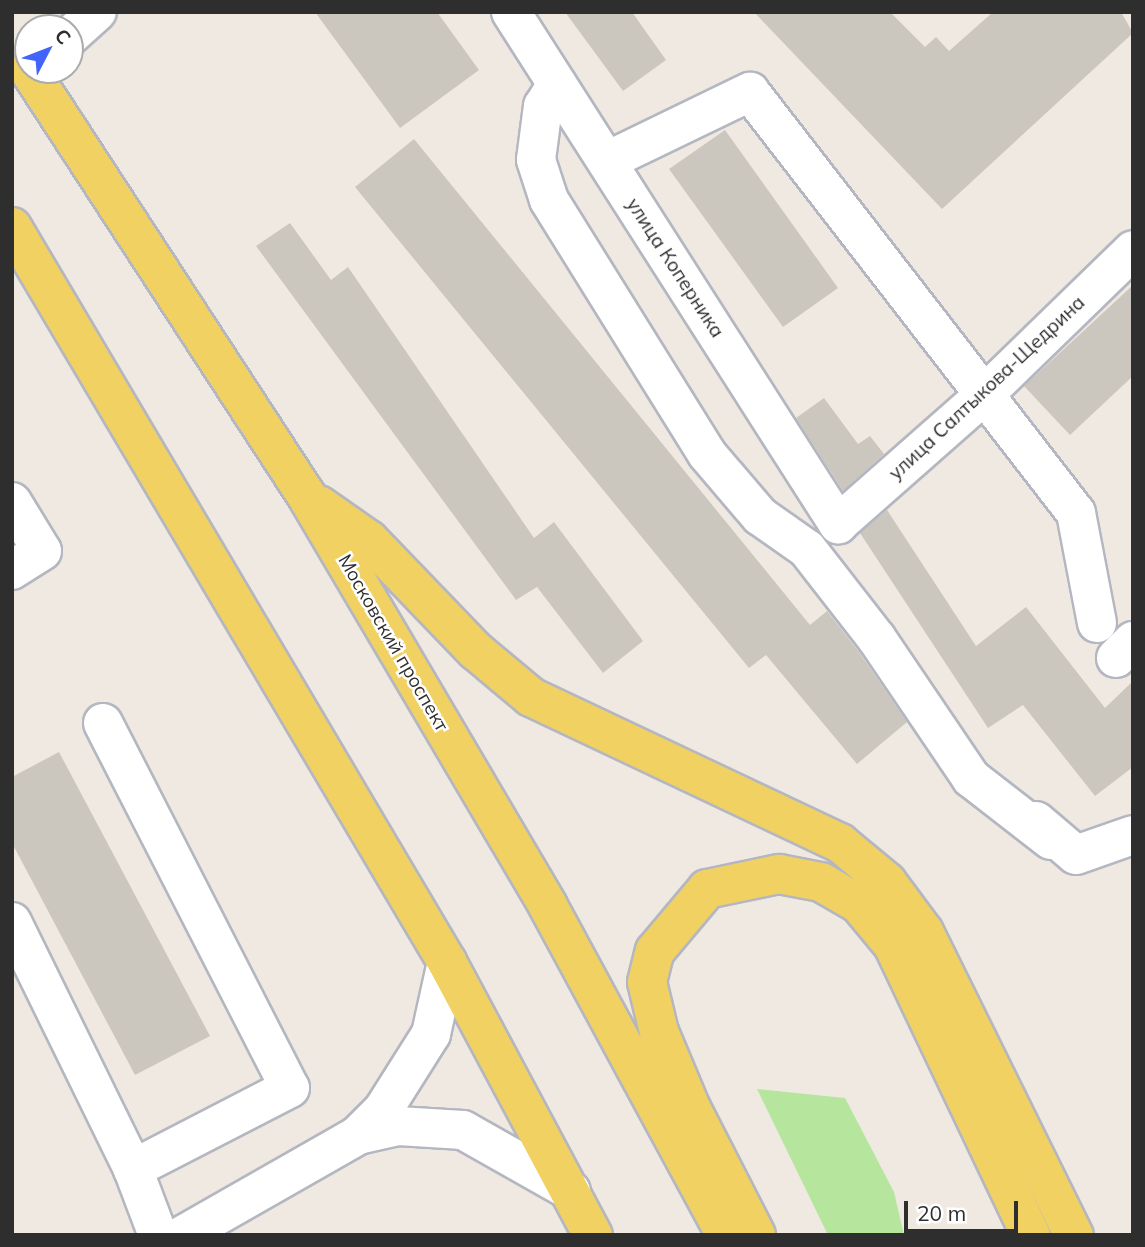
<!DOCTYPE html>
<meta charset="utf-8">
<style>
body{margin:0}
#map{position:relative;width:1145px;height:1247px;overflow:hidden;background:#efe9e1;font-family:Mulish,sans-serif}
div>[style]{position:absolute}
.green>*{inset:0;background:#b6e59e}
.building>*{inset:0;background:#cbc7bf}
.roads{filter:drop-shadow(2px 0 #b4b7c1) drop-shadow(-2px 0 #b4b7c1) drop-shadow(0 2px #b4b7c1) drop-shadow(0 -2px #b4b7c1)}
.minor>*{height:38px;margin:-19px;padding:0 19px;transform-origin:19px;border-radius:19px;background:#fff}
.major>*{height:38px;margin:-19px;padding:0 19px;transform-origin:19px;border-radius:19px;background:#f2d163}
span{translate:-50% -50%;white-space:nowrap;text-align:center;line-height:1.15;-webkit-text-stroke:5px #fff;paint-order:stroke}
.street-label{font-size:19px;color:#2e2e2e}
.frame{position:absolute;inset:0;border:14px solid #2e2e2e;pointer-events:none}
.north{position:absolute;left:14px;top:14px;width:70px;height:70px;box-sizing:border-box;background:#fff;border:2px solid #ababab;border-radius:50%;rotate:48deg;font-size:19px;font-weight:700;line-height:28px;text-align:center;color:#2e2e2e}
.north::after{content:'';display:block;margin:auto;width:24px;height:32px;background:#4264fb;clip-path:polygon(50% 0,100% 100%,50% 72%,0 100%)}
.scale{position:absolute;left:904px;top:1201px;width:114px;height:32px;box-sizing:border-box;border:4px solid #2e2e2e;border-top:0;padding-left:9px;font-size:21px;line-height:24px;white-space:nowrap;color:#2e2e2e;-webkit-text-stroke:5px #fff;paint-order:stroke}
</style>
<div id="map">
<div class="green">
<div style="clip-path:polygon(757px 1089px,845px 1098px,894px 1192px,904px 1235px,828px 1235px)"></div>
</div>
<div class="building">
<div style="clip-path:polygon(315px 12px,437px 12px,479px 70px,400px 128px)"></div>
<div style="clip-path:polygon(565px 12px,632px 12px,666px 60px,623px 91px)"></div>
<div style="clip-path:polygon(754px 12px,891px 13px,925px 47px,936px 37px,949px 51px,993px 12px,1121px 12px,1133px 33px,942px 209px)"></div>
<div style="clip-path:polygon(725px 130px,838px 288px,783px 327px,669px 169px)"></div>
<div style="clip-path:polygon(414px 139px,810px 625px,827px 611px,859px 652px,907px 722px,857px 764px,766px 655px,749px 668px,355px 187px)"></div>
<div style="clip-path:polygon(290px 223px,331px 280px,348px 267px,534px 538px,554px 522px,643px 641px,603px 673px,537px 587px,516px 600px,256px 246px)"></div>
<div style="clip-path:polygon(1133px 285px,1133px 376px,1070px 435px,1024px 386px)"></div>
<div style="clip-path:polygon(824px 398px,858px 444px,870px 436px,884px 454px,843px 491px,796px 418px)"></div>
<div style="clip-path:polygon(887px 510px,976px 646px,1026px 607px,1105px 708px,1133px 681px,1133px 767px,1095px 796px,1023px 705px,988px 728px,860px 533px)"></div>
<div style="clip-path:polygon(59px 752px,210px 1036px,135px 1075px,12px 843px,12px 777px)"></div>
</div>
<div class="roads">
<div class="minor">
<div style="left:511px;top:12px;width:608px;rotate:57.43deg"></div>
<div style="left:838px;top:524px;width:193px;rotate:-41.4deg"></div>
<div style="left:983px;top:396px;width:209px;rotate:-44.2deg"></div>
<div style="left:70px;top:36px;width:36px;rotate:-42deg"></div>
<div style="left:557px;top:84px;width:26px;rotate:122deg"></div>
<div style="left:543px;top:106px;width:54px;rotate:97.4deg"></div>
<div style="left:536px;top:160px;width:42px;rotate:72deg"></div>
<div style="left:549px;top:200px;width:299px;rotate:58.1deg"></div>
<div style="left:707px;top:454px;width:82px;rotate:49.5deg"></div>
<div style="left:760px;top:516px;width:57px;rotate:35.1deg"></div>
<div style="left:807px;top:549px;width:114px;rotate:52.1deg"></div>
<div style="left:877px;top:639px;width:168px;rotate:55.9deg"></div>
<div style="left:971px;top:778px;width:101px;rotate:37.8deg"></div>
<div style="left:607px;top:161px;width:159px;rotate:-25.8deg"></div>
<div style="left:750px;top:92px;width:532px;rotate:52.25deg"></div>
<div style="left:1076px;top:513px;width:112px;rotate:79.2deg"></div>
<div style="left:12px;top:502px;width:57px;rotate:58.5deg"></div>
<div style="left:42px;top:551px;width:36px;rotate:148deg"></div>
<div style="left:1116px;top:658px;width:24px;rotate:-45deg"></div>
<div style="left:103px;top:723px;width:410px;rotate:62.9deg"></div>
<div style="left:290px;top:1088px;width:177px;rotate:152.7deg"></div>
<div style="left:1036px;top:821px;width:52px;rotate:40.4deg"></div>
<div style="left:1076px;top:855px;width:60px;rotate:-19.3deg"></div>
<div style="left:12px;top:922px;width:275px;rotate:63.9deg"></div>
<div style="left:133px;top:1169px;width:71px;rotate:69.3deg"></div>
<div style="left:358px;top:1135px;width:41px;rotate:-12.7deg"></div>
<div style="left:398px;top:1126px;width:65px;rotate:3.5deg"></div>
<div style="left:463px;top:1130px;width:124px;rotate:29.5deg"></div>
<div style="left:183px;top:1235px;width:202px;rotate:-29.7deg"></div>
<div style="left:358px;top:1135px;width:35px;rotate:-45deg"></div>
<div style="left:383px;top:1110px;width:90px;rotate:-57.7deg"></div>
<div style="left:431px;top:1034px;width:74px;rotate:-77.5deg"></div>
</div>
<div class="major">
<div style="left:29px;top:70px;width:511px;rotate:56.9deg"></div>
<div style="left:308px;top:498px;width:473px;rotate:59.5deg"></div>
<div style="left:548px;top:906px;width:374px;rotate:61.6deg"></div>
<div style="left:12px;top:227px;width:854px;rotate:59.38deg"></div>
<div style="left:447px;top:962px;width:310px;rotate:61.9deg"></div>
<div style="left:319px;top:505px;width:61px;rotate:35deg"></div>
<div style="left:369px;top:540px;width:154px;rotate:46.1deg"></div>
<div style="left:476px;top:651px;width:72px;rotate:39.9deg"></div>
<div style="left:531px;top:697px;width:342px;rotate:25.3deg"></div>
<div style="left:840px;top:843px;width:61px;rotate:39.7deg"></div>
<div style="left:887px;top:882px;width:62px;rotate:53.5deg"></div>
<div style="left:924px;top:932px;width:338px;rotate:63.7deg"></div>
<div style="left:756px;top:1235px;width:143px;rotate:-117.1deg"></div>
<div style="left:691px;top:1108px;width:82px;rotate:-112.8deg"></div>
<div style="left:659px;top:1032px;width:51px;rotate:-103.5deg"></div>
<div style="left:647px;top:982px;width:32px;rotate:-76deg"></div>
<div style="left:655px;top:951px;width:81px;rotate:-50deg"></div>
<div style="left:707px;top:889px;width:74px;rotate:-11.8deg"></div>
<div style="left:779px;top:874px;width:43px;rotate:10.8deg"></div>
<div style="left:821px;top:882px;width:44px;rotate:30.1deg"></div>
<div style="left:859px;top:904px;width:53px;rotate:50.3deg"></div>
<div style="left:893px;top:945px;width:321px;rotate:64.6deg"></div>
</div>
</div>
<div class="street-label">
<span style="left:675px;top:268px;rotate:57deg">улица Коперника</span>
<span style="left:987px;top:388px;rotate:-43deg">улица Салтыкова-Щедрина</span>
<span style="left:393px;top:643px;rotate:60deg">Московский проспект</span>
</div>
<div class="frame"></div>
<div class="north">С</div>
<div class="scale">20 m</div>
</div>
